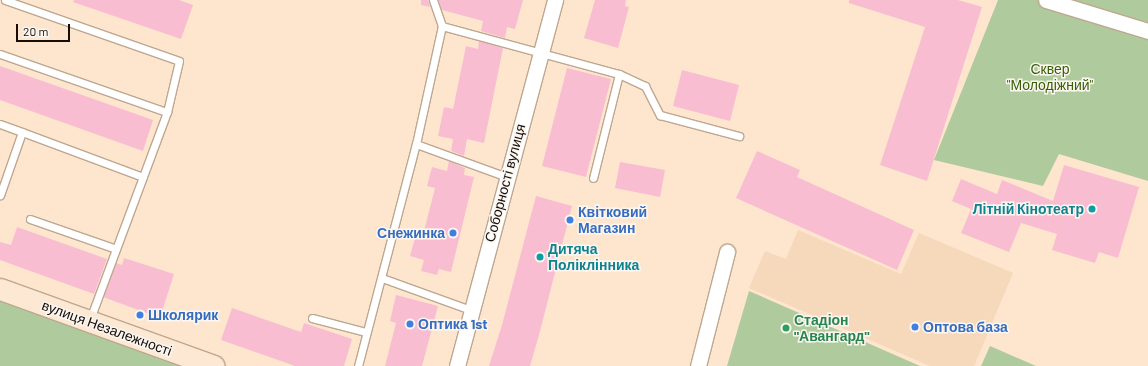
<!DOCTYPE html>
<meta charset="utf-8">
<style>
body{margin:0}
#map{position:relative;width:1148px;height:366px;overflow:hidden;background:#fee5ce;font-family:Barlow,sans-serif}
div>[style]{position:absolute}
.built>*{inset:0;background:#f6d8bb}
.green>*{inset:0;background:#afca9d}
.building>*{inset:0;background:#f9bdd1}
.roads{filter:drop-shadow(1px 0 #bea790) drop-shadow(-1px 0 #bea790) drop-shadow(0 1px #bea790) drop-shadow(0 -1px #bea790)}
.lane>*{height:7px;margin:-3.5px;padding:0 3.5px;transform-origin:3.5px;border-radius:3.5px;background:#fff}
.street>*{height:15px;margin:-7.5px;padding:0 7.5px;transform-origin:7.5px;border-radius:7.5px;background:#fff}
.secondary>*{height:21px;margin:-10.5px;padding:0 10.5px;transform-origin:10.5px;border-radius:10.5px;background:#fde8d3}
.dots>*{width:11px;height:11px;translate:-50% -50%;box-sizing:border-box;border:2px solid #fbf6f1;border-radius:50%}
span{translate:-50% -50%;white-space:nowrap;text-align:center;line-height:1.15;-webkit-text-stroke:3px #fbf6f1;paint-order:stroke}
.park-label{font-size:14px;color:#365e04}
.street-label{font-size:14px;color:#150d06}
.culture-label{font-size:14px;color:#0d838f;font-weight:700}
.right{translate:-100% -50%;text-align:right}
.left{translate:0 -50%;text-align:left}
.shop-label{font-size:14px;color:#366cbe;font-weight:700}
.leisure-label{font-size:14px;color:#27864d;font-weight:700}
.scale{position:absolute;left:16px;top:24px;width:54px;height:18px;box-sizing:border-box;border:2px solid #150d06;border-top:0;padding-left:5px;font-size:12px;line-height:14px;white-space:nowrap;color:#150d06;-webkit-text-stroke:3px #fbf6f1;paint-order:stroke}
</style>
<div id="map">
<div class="built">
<div style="clip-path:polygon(798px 230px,901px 274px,919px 233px,1013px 273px,974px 366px,930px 366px,749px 288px,765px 251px,786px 259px)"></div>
</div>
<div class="green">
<div style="clip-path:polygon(998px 0,1148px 0,1148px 181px,1059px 154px,1043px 186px,934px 160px)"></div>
<div style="clip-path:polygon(749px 291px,920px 366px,727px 366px)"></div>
<div style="clip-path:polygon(0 297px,190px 366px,0 366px)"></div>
<div style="clip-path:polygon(990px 346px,1036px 366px,981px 366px)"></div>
</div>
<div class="building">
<div style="clip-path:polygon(74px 0,179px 0,193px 5px,181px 39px,73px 2px)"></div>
<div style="clip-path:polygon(421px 0,428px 0,430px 7px,421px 5px)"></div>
<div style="clip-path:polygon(438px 0,523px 0,515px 29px,507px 27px,505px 38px,481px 31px,483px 21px,442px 10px)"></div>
<div style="clip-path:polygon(595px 0,626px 0,625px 6px,629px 7px,618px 48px,584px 38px)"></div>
<div style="clip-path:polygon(849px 0,958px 0,982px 7px,927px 181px,880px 165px,925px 27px,849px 3px)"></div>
<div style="clip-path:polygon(479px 41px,503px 48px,484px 143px,467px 139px,464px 156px,451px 151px,453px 139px,438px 136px,444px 107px,453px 109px,466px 46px,478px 49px)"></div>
<div style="clip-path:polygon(0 66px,153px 120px,143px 151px,0 100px)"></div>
<div style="clip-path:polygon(567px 68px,611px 79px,586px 177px,542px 166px)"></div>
<div style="clip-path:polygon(682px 70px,739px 85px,730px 121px,673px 106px)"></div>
<div style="clip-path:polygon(757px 151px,800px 170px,797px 177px,914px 230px,897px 270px,736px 198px)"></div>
<div style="clip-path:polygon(449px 161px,465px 168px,464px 175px,474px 177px,451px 272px,439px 269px,437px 275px,421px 271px,424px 260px,410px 256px,416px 234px,423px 235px,435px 188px,427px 186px,432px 167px,447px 171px)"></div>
<div style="clip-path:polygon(620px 162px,665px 170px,660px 197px,615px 188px)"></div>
<div style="clip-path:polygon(1064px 165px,1139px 187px,1118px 258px,1099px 252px,1095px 263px,1052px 250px,1057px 234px,1021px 223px,1009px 252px,961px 233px,971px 209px,952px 201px,961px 179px,997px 194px,1002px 180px,1053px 201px)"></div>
<div style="clip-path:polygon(536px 196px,572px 206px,539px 335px,530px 366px,489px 366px,502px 325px)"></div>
<div style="clip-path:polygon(17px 227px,107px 259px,94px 294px,0 260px,0 242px,11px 245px)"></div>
<div style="clip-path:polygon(124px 258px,174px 274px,160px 318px,103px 297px,116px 263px,122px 265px)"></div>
<div style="clip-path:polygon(396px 295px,438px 306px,422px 366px,385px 366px,396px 323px,390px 321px)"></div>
<div style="clip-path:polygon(232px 308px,301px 332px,304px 323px,352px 339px,344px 366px,295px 366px,221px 340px)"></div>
</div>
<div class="roads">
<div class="lane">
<div style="left:5px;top:0;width:184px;rotate:19.3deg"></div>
<div style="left:179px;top:61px;width:52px;rotate:103.2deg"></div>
<div style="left:167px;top:112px;width:221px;rotate:110.4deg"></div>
<div style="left:442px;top:26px;width:183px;rotate:15.2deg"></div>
<div style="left:619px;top:74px;width:107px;rotate:104deg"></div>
<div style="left:0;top:54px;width:177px;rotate:19.2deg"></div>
<div style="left:619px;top:74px;width:29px;rotate:25deg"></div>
<div style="left:645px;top:86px;width:33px;rotate:63deg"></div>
<div style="left:660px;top:115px;width:82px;rotate:14.9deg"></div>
<div style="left:0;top:124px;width:23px;rotate:20deg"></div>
<div style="left:22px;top:132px;width:67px;rotate:109.2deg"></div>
<div style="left:22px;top:132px;width:129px;rotate:20.4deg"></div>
<div style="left:416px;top:144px;width:97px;rotate:19.9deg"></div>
<div style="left:30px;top:219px;width:91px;rotate:19.2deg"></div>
<div style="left:382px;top:278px;width:95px;rotate:19.8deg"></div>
<div style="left:312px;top:318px;width:56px;rotate:14.5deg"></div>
<div style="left:358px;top:366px;width:229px;rotate:-75.4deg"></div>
<div style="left:416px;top:144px;width:121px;rotate:-77.6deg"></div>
<div style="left:442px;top:26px;width:28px;rotate:-109deg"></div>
</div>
<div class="street">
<div style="left:1046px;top:0;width:107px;rotate:16.9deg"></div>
<div style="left:457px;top:366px;width:379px;rotate:-75deg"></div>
<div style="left:698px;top:366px;width:118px;rotate:-75.7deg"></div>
</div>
<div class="secondary">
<div style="left:0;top:289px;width:227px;rotate:19.8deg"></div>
</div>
</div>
<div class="dots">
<div style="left:1092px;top:209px;background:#0f9aa8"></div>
<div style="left:570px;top:220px;background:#3f7fe0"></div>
<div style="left:453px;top:233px;background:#3f7fe0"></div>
<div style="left:540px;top:257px;background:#0f9aa8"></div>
<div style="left:140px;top:315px;background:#3f7fe0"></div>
<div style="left:410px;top:324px;background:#3f7fe0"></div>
<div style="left:915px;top:327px;background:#3f7fe0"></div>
<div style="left:786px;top:328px;background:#2e9e5b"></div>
</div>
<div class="park-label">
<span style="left:1050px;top:77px">Сквер<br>"Молодіжний"</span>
</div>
<div class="street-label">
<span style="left:505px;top:183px;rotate:-75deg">Соборності вулиця</span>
<span style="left:107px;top:328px;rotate:20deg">вулиця Незалежності</span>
</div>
<div class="culture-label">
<span class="right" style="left:1084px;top:209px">Літній Кінотеатр</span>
<span class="left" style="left:548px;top:257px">Дитяча<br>Поліклінника</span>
</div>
<div class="shop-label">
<span class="left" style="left:578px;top:220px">Квітковий<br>Магазин</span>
<span class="right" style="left:445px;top:233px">Снежинка</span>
<span class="left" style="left:148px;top:315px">Школярик</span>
<span class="left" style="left:418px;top:324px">Оптика 1st</span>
<span class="left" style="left:923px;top:327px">Оптова база</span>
</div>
<div class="leisure-label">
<span class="left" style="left:794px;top:328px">Стадіон<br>"Авангард"</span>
</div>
<div class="scale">20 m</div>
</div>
